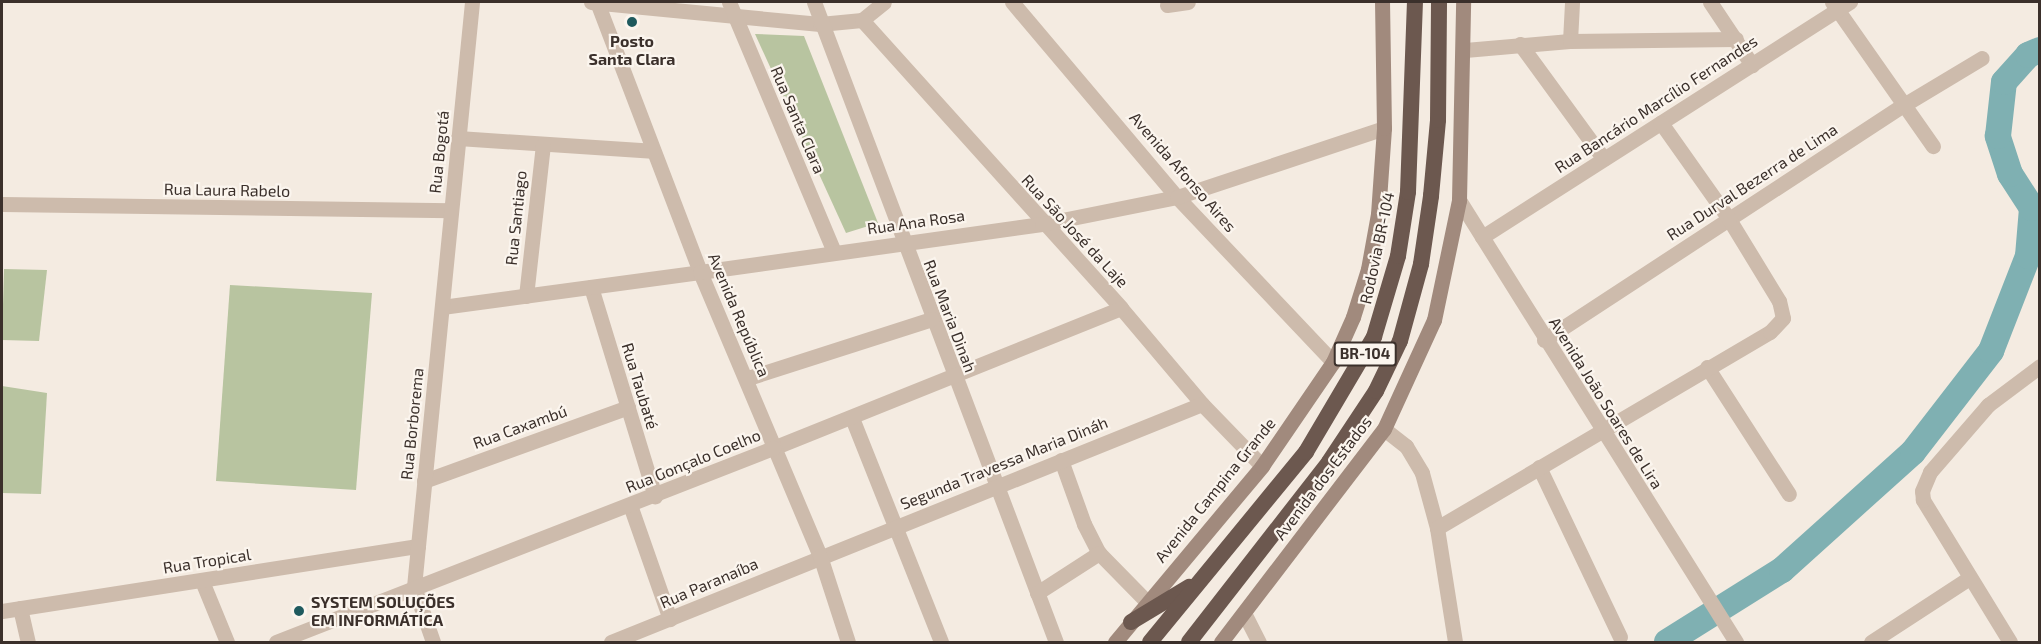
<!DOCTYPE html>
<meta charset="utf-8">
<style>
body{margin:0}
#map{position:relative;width:2041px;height:644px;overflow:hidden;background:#f4ebe1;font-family:"Exo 2",sans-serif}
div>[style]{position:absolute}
.green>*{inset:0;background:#b8c4a0}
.river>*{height:26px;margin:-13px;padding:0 13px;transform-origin:13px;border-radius:13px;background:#7fb0b2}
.minor>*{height:15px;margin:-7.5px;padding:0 7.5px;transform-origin:7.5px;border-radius:7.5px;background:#cdbbac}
.tertiary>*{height:15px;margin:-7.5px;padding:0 7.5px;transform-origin:7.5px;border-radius:7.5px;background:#cdbbac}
.secondary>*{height:15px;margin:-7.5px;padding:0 7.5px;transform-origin:7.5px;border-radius:7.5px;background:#a18a7d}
.trunk>*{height:16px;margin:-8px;padding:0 8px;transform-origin:8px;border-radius:8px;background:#6c584f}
.dots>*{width:16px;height:16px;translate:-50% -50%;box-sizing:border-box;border:3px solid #fbf5ee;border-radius:50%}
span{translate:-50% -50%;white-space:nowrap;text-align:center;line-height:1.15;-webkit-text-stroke:4.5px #fbf5ee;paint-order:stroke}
.shield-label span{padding:2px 4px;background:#fbf5ee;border:2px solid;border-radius:4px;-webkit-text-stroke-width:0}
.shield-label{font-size:15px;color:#3b302b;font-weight:700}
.poi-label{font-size:16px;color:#3b302b;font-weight:700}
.left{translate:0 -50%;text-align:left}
.street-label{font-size:16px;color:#3b302b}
.frame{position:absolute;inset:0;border:3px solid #3b302b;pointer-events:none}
</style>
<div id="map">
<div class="green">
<div style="clip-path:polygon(755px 34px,804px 36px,878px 223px,846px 233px)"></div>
<div style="clip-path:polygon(4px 269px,47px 270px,39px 341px,2px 340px)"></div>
<div style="clip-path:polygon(230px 285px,372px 293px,356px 490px,216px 481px)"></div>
<div style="clip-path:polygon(2px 386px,47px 393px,41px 494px,2px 493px)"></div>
</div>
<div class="river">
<div style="left:1667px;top:642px;width:136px;rotate:-32.1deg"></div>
<div style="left:1782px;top:570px;width:176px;rotate:-42deg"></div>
<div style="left:1913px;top:452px;width:128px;rotate:-52.3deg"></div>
<div style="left:1991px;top:351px;width:102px;rotate:-68.7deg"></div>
<div style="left:2028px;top:256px;width:48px;rotate:-85.2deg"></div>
<div style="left:2032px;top:208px;width:40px;rotate:-122.9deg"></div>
<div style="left:2010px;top:174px;width:40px;rotate:-108deg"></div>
<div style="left:1998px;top:136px;width:54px;rotate:-83.7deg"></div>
<div style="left:2004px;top:82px;width:36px;rotate:-48deg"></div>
<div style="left:2028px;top:55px;width:13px;rotate:-23deg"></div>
</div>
<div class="minor">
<div style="left:591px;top:2px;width:230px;rotate:5.5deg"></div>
<div style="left:820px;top:24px;width:42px;rotate:-5.4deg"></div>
<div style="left:862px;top:20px;width:28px;rotate:-39deg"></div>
<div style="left:729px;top:2px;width:271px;rotate:67.2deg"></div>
<div style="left:814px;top:2px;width:684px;rotate:69.29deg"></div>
<div style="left:1012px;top:2px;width:255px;rotate:49.8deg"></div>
<div style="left:1177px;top:197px;width:227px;rotate:46.6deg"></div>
<div style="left:1710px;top:2px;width:76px;rotate:56.3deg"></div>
<div style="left:1832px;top:2px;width:176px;rotate:55deg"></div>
<div style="left:1167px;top:5px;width:21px;rotate:-8deg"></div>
<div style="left:862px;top:20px;width:387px;rotate:48deg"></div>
<div style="left:1121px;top:308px;width:126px;rotate:49.8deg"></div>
<div style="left:1202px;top:404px;width:86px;rotate:45.9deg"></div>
<div style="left:1570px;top:41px;width:39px;rotate:-87deg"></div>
<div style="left:1520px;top:44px;width:142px;rotate:53.9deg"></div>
<div style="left:1465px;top:50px;width:105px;rotate:-4.9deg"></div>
<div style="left:1570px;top:41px;width:166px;rotate:-0.7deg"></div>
<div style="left:458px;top:138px;width:194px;rotate:3.8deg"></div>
<div style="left:2px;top:204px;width:449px;rotate:0.8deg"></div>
<div style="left:1482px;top:237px;width:437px;rotate:-32.6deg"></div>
<div style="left:591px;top:287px;width:219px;rotate:73deg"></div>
<div style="left:526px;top:296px;width:152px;rotate:-83.6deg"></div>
<div style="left:442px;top:307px;width:260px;rotate:-7.7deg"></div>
<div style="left:1544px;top:340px;width:428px;rotate:-33.2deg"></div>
<div style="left:1902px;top:106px;width:93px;rotate:-31deg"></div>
<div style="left:1707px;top:367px;width:151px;rotate:57.2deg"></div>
<div style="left:748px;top:378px;width:193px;rotate:-17.8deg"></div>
<div style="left:852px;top:418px;width:241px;rotate:68.3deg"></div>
<div style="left:1384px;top:429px;width:28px;rotate:38deg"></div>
<div style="left:1406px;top:446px;width:31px;rotate:59deg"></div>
<div style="left:1422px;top:473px;width:57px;rotate:74.7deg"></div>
<div style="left:1437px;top:528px;width:115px;rotate:81deg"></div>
<div style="left:773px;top:448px;width:375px;rotate:-21.9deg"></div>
<div style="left:1061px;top:460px;width:68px;rotate:70.2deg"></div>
<div style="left:1084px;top:524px;width:33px;rotate:63deg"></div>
<div style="left:1099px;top:553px;width:67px;rotate:45.6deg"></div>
<div style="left:1539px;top:467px;width:188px;rotate:64.5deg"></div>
<div style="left:424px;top:481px;width:217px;rotate:-19.9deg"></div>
<div style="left:630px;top:505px;width:121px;rotate:70.7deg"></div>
<div style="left:1437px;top:528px;width:386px;rotate:-30.5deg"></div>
<div style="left:1770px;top:332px;width:19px;rotate:-47deg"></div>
<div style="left:1783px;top:318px;width:17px;rotate:-103deg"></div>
<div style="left:1779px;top:301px;width:96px;rotate:-121.4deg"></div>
<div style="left:1729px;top:219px;width:118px;rotate:-125.3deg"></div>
<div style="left:418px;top:546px;width:547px;rotate:-84.33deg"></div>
<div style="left:202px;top:581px;width:66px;rotate:67.7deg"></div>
<div style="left:414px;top:587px;width:58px;rotate:70.9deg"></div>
<div style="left:1037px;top:593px;width:74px;rotate:-32.8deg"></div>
<div style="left:1244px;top:613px;width:33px;rotate:63deg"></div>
<div style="left:611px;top:642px;width:637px;rotate:-21.94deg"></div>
<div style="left:1871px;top:642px;width:117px;rotate:-33.1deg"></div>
<div style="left:2010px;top:642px;width:167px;rotate:-121.5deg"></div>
<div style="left:1923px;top:500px;width:9px;rotate:-96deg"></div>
<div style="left:1922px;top:491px;width:21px;rotate:-67deg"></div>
<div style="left:1930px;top:472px;width:89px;rotate:-49.1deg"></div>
<div style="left:1988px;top:405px;width:65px;rotate:-36.9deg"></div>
</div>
<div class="tertiary">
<div style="left:597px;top:2px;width:289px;rotate:69.1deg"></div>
<div style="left:700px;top:272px;width:308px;rotate:67.1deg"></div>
<div style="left:820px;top:556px;width:90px;rotate:72deg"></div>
<div style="left:1459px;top:200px;width:522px;rotate:57.92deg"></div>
<div style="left:700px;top:272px;width:345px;rotate:-8deg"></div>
<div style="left:1042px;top:224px;width:138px;rotate:-11.3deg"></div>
<div style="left:1177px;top:197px;width:218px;rotate:-18.4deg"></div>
<div style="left:20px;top:608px;width:35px;rotate:77deg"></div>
<div style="left:2px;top:611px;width:421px;rotate:-8.9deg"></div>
<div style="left:418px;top:546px;width:41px;rotate:95.6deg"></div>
<div style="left:276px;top:642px;width:534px;rotate:-21.32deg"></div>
</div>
<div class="secondary">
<div style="left:1115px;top:642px;width:229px;rotate:-50.1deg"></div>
<div style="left:1262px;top:466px;width:126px;rotate:-55.7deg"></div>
<div style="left:1333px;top:362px;width:49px;rotate:-66deg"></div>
<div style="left:1353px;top:317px;width:50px;rotate:-72.6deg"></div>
<div style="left:1368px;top:269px;width:56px;rotate:-79.7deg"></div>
<div style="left:1378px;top:214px;width:86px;rotate:-86deg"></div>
<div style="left:1384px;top:128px;width:126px;rotate:-90.9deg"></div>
<div style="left:1221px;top:642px;width:268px;rotate:-52.6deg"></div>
<div style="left:1384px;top:429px;width:120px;rotate:-65.4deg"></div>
<div style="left:1434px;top:320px;width:123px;rotate:-78.2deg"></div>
<div style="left:1459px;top:200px;width:198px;rotate:-88.8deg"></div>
</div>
<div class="trunk">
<div style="left:1131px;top:622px;width:68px;rotate:-31.1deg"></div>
<div style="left:1150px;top:642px;width:246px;rotate:-50.6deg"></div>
<div style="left:1306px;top:452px;width:134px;rotate:-59.4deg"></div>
<div style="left:1374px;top:337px;width:84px;rotate:-73.5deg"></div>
<div style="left:1398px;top:256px;width:65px;rotate:-81.1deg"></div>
<div style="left:1408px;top:192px;width:190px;rotate:-87.9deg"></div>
<div style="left:1189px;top:642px;width:228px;rotate:-52.1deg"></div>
<div style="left:1329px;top:462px;width:85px;rotate:-56.5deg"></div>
<div style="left:1376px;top:391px;width:55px;rotate:-64.4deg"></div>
<div style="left:1400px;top:341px;width:80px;rotate:-74.7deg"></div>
<div style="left:1421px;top:264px;width:69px;rotate:-81.6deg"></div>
<div style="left:1431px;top:196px;width:76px;rotate:-84.7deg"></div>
<div style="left:1438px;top:120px;width:118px;rotate:-89.5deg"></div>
</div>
<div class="dots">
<div style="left:632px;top:22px;background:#1f5a5e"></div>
<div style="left:299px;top:611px;background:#1f5a5e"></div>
</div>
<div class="shield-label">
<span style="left:1365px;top:354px">BR-104</span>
</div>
<div class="poi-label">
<span style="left:632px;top:50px">Posto<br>Santa Clara</span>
<span class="left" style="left:311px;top:611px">SYSTEM SOLUÇÕES<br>EM INFORMÁTICA</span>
</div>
<div class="street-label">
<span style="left:1656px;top:104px;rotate:-33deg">Rua Bancário Marcílio Fernandes</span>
<span style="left:798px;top:120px;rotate:67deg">Rua Santa Clara</span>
<span style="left:439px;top:152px;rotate:-84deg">Rua Bogotá</span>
<span style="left:1183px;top:172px;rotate:49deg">Avenida Afonso Aires</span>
<span style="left:1752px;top:182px;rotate:-33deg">Rua Durval Bezerra de Lima</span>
<span style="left:227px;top:190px;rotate:1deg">Rua Laura Rabelo</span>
<span style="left:516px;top:218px;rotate:-84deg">Rua Santiago</span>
<span style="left:916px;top:222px;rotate:-8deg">Rua Ana Rosa</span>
<span style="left:1075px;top:231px;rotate:47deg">Rua São José da Laje</span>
<span style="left:1377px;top:248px;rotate:-78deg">Rodovia BR-104</span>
<span style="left:739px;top:315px;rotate:67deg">Avenida República</span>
<span style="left:950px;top:316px;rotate:69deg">Rua Maria Dinah</span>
<span style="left:640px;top:386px;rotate:73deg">Rua Taubaté</span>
<span style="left:1606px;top:403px;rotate:58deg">Avenida João Soares de Lira</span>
<span style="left:412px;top:424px;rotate:-84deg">Rua Borborema</span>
<span style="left:520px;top:427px;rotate:-20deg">Rua Caxambú</span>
<span style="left:693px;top:461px;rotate:-22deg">Rua Gonçalo Coelho</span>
<span style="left:1004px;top:463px;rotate:-22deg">Segunda Travessa Maria Dináh</span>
<span style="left:1323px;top:478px;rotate:-53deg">Avenida dos Estados</span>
<span style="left:1215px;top:490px;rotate:-51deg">Avenida Campina Grande</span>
<span style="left:207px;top:561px;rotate:-9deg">Rua Tropical</span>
<span style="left:709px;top:583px;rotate:-23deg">Rua Paranaíba</span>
</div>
<div class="frame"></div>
</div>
